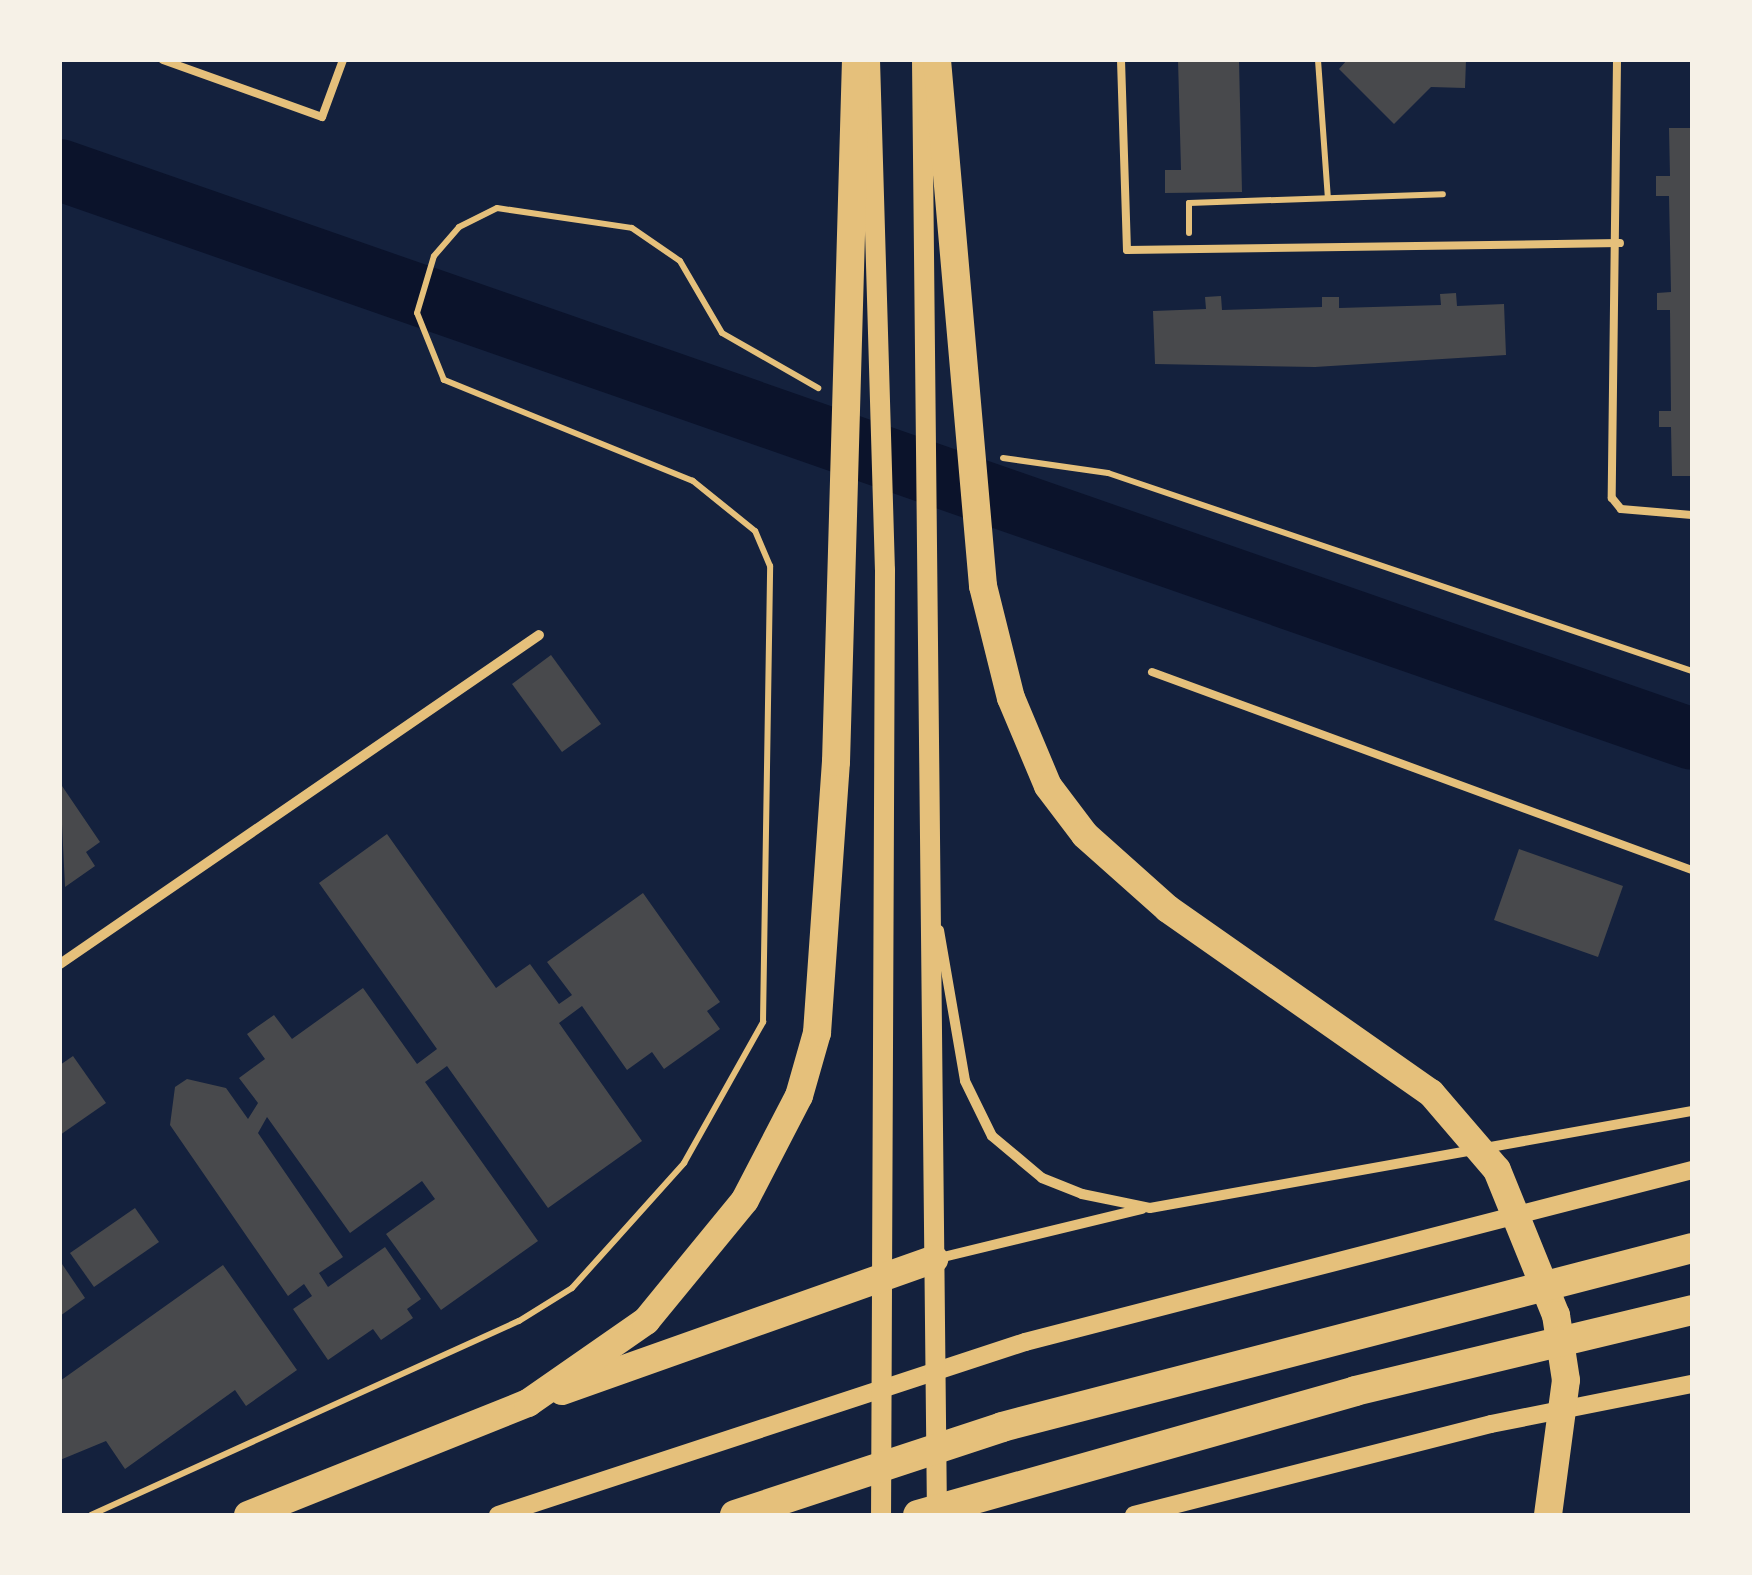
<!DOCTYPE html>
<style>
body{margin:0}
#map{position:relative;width:1752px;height:1575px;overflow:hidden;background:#14213d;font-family:"DM Sans",sans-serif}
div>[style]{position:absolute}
.river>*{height:62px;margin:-31px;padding:0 31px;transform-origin:31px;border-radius:31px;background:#0b132b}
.building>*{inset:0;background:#48494c}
.path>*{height:6px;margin:-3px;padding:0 3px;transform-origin:3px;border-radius:3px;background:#e5c07b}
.service>*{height:8px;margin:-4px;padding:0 4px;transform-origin:4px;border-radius:4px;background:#e5c07b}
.minor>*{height:10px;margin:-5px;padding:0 5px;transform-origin:5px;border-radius:5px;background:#e5c07b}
.tertiary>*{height:18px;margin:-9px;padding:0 9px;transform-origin:9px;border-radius:9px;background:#e5c07b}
.secondary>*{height:20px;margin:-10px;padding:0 10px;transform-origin:10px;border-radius:10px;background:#e5c07b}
.trunk>*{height:28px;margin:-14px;padding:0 14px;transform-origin:14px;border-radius:14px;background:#e5c07b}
.motorway>*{height:30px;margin:-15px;padding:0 15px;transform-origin:15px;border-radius:15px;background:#e5c07b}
span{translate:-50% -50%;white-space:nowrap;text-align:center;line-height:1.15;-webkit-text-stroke:9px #f6f1e7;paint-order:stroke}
.frame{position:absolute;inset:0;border:62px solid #f6f1e7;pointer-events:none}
</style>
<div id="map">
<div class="river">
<div style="left:60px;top:170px;width:1728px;rotate:19.22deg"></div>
</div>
<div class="building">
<div style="clip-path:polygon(1178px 60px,1239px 60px,1242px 192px,1165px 193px,1165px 170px,1181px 170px)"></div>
<div style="clip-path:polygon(1347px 60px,1466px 60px,1465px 88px,1431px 87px,1394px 124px,1339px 69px)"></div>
<div style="clip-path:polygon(1669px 128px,1692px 128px,1692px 476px,1672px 476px,1671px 427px,1659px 427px,1659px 411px,1671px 411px,1670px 310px,1657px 310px,1657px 293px,1671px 292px,1669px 196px,1656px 196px,1656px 176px,1670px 176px)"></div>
<div style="clip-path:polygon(1456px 293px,1457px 306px,1504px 304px,1506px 355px,1315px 367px,1155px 364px,1153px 311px,1206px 309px,1205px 297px,1221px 296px,1222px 310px,1322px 307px,1322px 297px,1339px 297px,1339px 308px,1441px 305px,1440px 294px)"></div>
<div style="clip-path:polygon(551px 655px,601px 724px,562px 752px,512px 684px)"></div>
<div style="clip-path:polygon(60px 783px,100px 842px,86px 852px,95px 866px,65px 887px)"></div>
<div style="clip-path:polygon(387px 834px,496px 988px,530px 964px,559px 1004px,572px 995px,547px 962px,643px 893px,720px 1002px,707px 1011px,720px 1029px,664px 1069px,652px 1052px,627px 1070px,582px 1006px,559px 1023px,642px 1141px,548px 1208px,447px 1066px,425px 1082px,538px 1241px,441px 1310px,386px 1234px,435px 1199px,422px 1181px,350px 1233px,267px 1117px,258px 1133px,343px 1257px,319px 1273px,328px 1287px,385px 1247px,421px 1299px,407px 1309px,413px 1318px,381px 1340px,373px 1329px,328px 1360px,293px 1309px,312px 1296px,304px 1284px,288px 1296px,170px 1125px,175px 1087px,187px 1079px,226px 1088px,248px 1119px,258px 1103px,239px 1078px,265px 1059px,247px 1034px,274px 1015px,292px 1039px,363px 988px,417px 1064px,437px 1049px,319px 883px)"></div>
<div style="clip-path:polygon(1519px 849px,1623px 886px,1598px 957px,1494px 920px)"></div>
<div style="clip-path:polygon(73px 1056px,106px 1103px,60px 1135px,60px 1065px)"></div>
<div style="clip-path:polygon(135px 1208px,159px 1242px,94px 1287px,70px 1253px)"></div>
<div style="clip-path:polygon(60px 1261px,85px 1298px,60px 1316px)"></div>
<div style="clip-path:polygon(223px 1265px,297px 1370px,246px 1406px,235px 1390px,125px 1469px,106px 1441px,60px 1460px,60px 1381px)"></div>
</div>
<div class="path">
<div style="left:1318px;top:60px;width:138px;rotate:85.9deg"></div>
<div style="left:1189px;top:233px;width:30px;rotate:-90deg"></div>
<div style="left:1189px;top:203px;width:254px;rotate:-2deg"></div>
<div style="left:1003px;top:458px;width:106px;rotate:8.1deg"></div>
<div style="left:1108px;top:473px;width:617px;rotate:18.73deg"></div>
<div style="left:91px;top:1515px;width:470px;rotate:-24.4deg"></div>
<div style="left:519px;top:1321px;width:62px;rotate:-31.9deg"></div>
<div style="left:572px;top:1288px;width:168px;rotate:-48.1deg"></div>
<div style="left:684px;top:1163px;width:162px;rotate:-60.7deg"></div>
<div style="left:763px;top:1022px;width:456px;rotate:-89.1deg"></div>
<div style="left:770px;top:566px;width:38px;rotate:-113deg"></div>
<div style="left:755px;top:531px;width:80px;rotate:-141.1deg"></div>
<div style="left:693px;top:481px;width:269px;rotate:-157.9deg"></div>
<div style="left:444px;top:380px;width:72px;rotate:-111.9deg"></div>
<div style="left:417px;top:313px;width:59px;rotate:-73.4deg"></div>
<div style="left:434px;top:256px;width:38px;rotate:-49deg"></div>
<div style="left:459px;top:227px;width:42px;rotate:-26.6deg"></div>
<div style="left:497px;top:208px;width:136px;rotate:8.4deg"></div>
<div style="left:632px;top:228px;width:58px;rotate:34.5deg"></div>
<div style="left:680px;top:261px;width:83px;rotate:59.7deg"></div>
<div style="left:722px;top:333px;width:111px;rotate:29.8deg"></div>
</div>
<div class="service">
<div style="left:163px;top:60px;width:169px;rotate:19.7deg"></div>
<div style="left:322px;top:117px;width:61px;rotate:-69.8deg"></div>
<div style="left:1121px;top:60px;width:190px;rotate:88.2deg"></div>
<div style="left:1127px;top:250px;width:493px;rotate:-0.8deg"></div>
<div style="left:1617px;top:60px;width:438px;rotate:90.7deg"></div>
<div style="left:1612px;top:498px;width:14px;rotate:51deg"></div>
<div style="left:1621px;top:509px;width:71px;rotate:4.8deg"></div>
<div style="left:1152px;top:672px;width:575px;rotate:20.14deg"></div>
</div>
<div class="minor">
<div style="left:939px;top:930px;width:153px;rotate:80.2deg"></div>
<div style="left:965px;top:1081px;width:61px;rotate:63.9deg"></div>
<div style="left:992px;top:1136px;width:65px;rotate:40deg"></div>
<div style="left:1042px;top:1178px;width:43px;rotate:21.8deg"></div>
<div style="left:1082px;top:1194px;width:69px;rotate:11.6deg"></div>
<div style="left:1150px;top:1208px;width:551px;rotate:-10.15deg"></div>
<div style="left:60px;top:964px;width:581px;rotate:-34.48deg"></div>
<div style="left:935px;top:1259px;width:213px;rotate:-13.6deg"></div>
</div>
<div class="tertiary">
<div style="left:498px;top:1515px;width:555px;rotate:-18.17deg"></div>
<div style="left:1025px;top:1342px;width:689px;rotate:-14.46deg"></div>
<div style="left:1134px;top:1515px;width:368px;rotate:-14.3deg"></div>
<div style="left:1491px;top:1424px;width:205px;rotate:-11.3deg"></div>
</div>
<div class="secondary">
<div style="left:870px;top:60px;width:510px;rotate:88.32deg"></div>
<div style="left:885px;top:570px;width:945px;rotate:90.24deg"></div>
<div style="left:922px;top:60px;width:1455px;rotate:89.41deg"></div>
</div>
<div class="trunk">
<div style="left:937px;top:60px;width:528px;rotate:85deg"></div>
<div style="left:983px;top:586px;width:115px;rotate:76deg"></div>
<div style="left:1011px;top:698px;width:95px;rotate:67.2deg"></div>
<div style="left:1048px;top:786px;width:61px;rotate:52.9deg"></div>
<div style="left:1085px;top:835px;width:111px;rotate:41.7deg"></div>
<div style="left:1168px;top:909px;width:321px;rotate:35deg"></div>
<div style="left:1431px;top:1093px;width:101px;rotate:49.4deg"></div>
<div style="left:1497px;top:1170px;width:157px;rotate:67.9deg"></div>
<div style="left:1556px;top:1315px;width:66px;rotate:81.3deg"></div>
<div style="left:1566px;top:1380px;width:136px;rotate:97.6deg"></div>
<div style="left:562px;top:1391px;width:395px;rotate:-19.5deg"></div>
<div style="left:248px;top:1515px;width:302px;rotate:-21.8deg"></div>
<div style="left:528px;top:1403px;width:144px;rotate:-34.8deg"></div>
<div style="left:646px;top:1321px;width:156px;rotate:-50.7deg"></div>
<div style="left:745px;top:1200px;width:117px;rotate:-62.6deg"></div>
<div style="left:799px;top:1096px;width:66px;rotate:-74.1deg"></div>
<div style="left:817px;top:1033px;width:272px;rotate:-86deg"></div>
<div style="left:836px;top:762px;width:702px;rotate:-88.37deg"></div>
</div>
<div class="motorway">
<div style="left:735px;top:1515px;width:281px;rotate:-18.2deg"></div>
<div style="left:1002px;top:1427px;width:713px;rotate:-14.54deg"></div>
<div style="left:918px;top:1515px;width:454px;rotate:-15.8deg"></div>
<div style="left:1355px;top:1391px;width:347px;rotate:-13.5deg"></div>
</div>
<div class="frame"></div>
</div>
